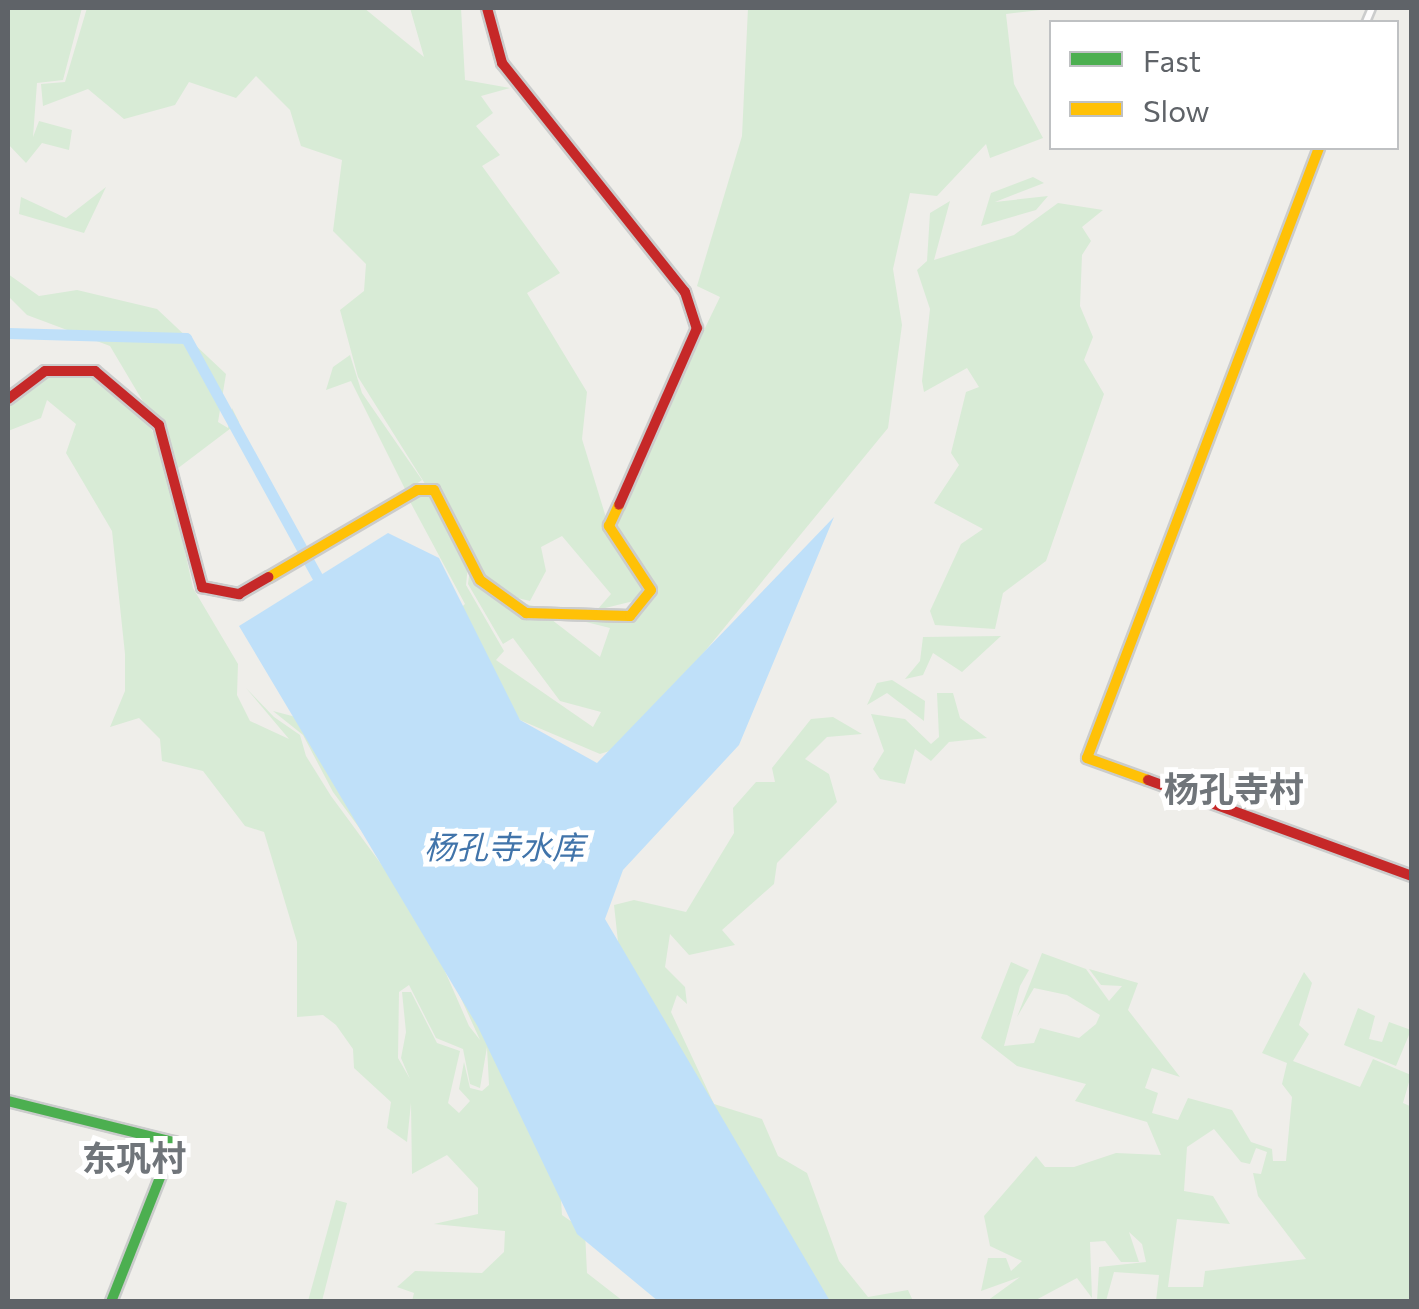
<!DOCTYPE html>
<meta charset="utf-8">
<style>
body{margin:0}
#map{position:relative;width:1419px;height:1309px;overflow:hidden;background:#efeeea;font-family:Commissioner,"Noto Sans SC",sans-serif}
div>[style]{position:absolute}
.green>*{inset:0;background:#d8ebd6}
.water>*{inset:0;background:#bfe0f9}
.river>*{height:11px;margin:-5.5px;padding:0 5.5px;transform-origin:5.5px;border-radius:5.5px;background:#bfe0f9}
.roads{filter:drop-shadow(2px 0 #cbcccc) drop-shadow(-2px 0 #cbcccc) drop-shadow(0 2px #cbcccc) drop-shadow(0 -2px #cbcccc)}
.street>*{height:6px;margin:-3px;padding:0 3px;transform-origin:3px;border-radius:3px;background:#fdfcfc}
.fast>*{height:10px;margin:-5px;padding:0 5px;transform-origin:5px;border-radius:5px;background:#4caf50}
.slow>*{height:10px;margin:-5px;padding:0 5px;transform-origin:5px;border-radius:5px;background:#ffc107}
.jam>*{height:10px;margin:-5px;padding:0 5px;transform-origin:5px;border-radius:5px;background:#c62828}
span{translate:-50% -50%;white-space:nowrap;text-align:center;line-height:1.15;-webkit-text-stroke:10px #fff;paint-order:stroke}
.water-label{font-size:32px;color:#4174aa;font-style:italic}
.quarter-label{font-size:35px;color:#70757a;font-weight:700}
.frame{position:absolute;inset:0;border:10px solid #5f6368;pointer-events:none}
.legend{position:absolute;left:1049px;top:20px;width:350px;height:130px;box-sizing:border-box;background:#fff;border:2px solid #bfc1c3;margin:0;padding:12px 18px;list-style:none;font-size:30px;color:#5f6368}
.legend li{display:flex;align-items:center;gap:20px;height:50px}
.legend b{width:50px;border:2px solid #bfc1c3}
</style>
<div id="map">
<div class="green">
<div style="clip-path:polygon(8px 8px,82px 8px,63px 80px,37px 83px,33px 137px,39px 121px,72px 130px,69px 150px,42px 143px,26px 163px,8px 144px)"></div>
<div style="clip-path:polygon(87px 8px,364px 8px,424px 57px,410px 8px,461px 8px,465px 80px,510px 88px,481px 96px,493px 113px,476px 126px,500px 155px,482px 166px,560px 273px,527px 293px,587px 392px,582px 439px,615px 547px,647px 584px,642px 599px,597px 610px,611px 594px,562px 536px,541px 547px,546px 571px,530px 601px,493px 592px,358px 377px,340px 310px,364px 291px,366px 264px,333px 231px,342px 160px,301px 146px,290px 110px,256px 76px,236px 98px,189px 82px,175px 105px,124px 119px,88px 89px,43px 106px,41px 84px,65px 82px)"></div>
<div style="clip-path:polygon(748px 8px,1058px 8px,1006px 14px,1014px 84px,1043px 138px,990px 158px,986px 144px,937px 196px,910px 193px,893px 269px,902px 325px,888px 428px,628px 745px,600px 754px,520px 720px,446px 622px,465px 604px,407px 496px,425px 484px,468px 566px,466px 585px,504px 651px,496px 660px,593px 727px,601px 712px,560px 701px,513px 638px,503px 644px,468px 584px,470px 568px,490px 595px,534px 606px,600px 657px,610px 628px,586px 622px,587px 614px,620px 615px,651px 594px,612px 520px,720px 297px,697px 286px,742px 136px)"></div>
<div style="clip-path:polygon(1033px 177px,1044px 183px,995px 202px,1048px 196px,1036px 210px,981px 226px,991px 193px)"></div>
<div style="clip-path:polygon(106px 187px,84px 233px,19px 214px,21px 197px,66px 218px)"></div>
<div style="clip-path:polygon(950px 201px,934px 260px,1014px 235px,1058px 203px,1103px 210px,1082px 227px,1091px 241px,1082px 255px,1080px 306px,1093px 337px,1084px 360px,1104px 394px,1046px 561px,1003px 593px,995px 629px,935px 625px,930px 611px,961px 544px,983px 529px,934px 503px,959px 465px,951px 453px,966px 392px,979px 387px,967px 368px,924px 392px,922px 381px,930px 309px,917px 270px,927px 261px,930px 213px)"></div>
<div style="clip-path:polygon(8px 274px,39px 296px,77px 290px,157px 309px,226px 374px,218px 422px,228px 428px,232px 408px,239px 422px,169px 475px,164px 437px,110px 346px,27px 315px,8px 296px)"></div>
<div style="clip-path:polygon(350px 355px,362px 393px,422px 480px,406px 491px,351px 381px,326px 390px,333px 367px)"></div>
<div style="clip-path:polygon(evenodd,83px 366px,134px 401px,162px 447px,193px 588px,238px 664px,237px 695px,250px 721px,289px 739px,246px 688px,274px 717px,300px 735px,306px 756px,331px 796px,423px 921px,469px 1026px,480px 1040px,423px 915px,333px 792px,303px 735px,273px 711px,338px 728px,375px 839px,438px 920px,560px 1184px,562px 1215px,585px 1231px,587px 1273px,623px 1301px,412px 1301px,414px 1293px,397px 1287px,415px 1271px,482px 1273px,504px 1252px,505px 1231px,434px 1224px,478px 1214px,478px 1188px,447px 1155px,412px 1174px,411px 1103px,407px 1142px,387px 1128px,391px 1102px,354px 1068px,353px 1049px,336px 1025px,323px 1015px,297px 1017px,297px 942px,264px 832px,245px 826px,203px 771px,162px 761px,160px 739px,139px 718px,110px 727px,125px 691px,125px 654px,112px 531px,66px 453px,76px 424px,47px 400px,41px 418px,8px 431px,8px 396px,38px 367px,83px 366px,409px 985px,436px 1038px,463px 1049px,470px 1084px,480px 1088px,487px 1047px,489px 1085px,482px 1091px,470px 1088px,464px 1062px,459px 1089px,470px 1101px,459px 1113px,448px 1103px,460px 1051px,437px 1043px,411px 992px,402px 992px,406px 1032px,401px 1058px,410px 1079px,398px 1058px,399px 992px,409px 985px)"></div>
<div style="clip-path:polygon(1001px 636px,962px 672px,933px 653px,923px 675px,905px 679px,920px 661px,923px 637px)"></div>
<div style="clip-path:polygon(892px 680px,925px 701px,924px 721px,887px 693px,867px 705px,877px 683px)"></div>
<div style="clip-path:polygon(937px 693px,953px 693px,960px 718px,987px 738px,949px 742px,931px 761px,915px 749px,905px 784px,880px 779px,873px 769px,884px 751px,871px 714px,905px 719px,931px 744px,939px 737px)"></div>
<div style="clip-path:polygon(833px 717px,862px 734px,827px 737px,805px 759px,829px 774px,837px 802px,777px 863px,774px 884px,722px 930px,735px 945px,689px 955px,670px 934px,665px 967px,685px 987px,687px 1004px,677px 995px,671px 1012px,714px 1104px,762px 1119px,778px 1156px,807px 1173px,839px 1261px,868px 1297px,908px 1290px,913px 1301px,792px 1301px,621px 969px,614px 905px,634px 900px,686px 912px,734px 833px,733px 808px,756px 782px,775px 782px,772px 768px,811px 719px)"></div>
<div style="clip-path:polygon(evenodd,1042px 953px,1086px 969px,1109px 1001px,1122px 986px,1101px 985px,1089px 969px,1138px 983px,1128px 1010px,1180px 1077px,1152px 1068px,1145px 1088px,1158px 1093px,1152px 1113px,1178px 1120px,1188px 1098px,1232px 1110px,1251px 1142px,1272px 1149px,1273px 1161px,1286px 1161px,1292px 1097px,1282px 1084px,1287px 1063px,1262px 1053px,1304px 972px,1312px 983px,1299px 1025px,1309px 1034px,1293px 1061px,1360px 1087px,1373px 1059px,1411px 1075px,1403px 1103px,1412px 1107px,1411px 1301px,1156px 1301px,1159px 1275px,1114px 1272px,1106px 1301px,1097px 1301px,1099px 1267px,1146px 1262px,1142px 1244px,1129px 1232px,1139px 1262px,1121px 1262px,1105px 1241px,1090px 1242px,1092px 1298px,1077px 1278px,1034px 1301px,987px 1301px,1020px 1277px,981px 1291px,988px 1258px,1006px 1258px,1011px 1271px,1022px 1261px,990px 1246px,984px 1216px,1036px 1156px,1045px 1167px,1074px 1167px,1116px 1153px,1161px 1155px,1147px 1122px,1075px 1101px,1086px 1084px,1017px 1066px,981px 1038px,1011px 962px,1029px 970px,1020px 986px,1004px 1046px,1034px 1043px,1040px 1028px,1079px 1038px,1096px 1024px,1100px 1015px,1067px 995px,1034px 988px,1017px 1017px,1042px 953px,1214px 1129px,1241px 1162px,1250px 1164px,1256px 1148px,1267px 1152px,1261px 1174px,1253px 1173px,1258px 1196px,1306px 1259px,1205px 1271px,1203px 1287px,1168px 1287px,1177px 1219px,1230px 1224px,1213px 1196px,1184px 1191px,1187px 1147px,1214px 1129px)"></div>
<div style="clip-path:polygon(1358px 1008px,1375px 1016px,1369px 1039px,1382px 1042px,1389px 1022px,1411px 1030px,1396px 1066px,1344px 1045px)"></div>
<div style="clip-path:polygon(336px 1200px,347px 1203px,322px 1301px,308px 1301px)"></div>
</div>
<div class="water">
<div style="clip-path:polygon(834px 517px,739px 745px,623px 870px,605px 919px,830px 1301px,658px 1301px,577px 1234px,478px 1027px,239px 626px,388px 533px,439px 558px,520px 720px,597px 763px)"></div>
</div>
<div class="river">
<div style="left:8px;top:333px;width:178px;rotate:1.6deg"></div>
<div style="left:186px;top:338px;width:286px;rotate:61.2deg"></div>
</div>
<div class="roads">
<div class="street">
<div style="left:1366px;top:22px;width:15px;rotate:-67deg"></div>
</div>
<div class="fast">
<div style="left:8px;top:1101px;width:171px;rotate:13.9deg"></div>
<div style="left:174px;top:1142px;width:172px;rotate:111.5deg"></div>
</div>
<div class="slow">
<div style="left:269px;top:577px;width:172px;rotate:-30.4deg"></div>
<div style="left:417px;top:490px;width:17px"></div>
<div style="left:434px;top:490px;width:101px;rotate:62.9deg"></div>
<div style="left:480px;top:580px;width:57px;rotate:35.7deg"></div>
<div style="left:526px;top:613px;width:104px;rotate:1.7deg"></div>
<div style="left:630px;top:616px;width:33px;rotate:-51deg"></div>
<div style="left:651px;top:590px;width:77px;rotate:-123.3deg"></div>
<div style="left:609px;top:526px;width:23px;rotate:-65deg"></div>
<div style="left:1148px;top:780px;width:65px;rotate:-160.2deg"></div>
<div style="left:1087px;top:758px;width:653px;rotate:-69.18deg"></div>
</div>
<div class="jam">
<div style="left:487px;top:8px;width:57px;rotate:74.7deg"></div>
<div style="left:502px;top:63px;width:293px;rotate:51.4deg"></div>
<div style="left:685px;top:292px;width:38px;rotate:72deg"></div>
<div style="left:697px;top:328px;width:193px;rotate:113.8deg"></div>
<div style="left:8px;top:399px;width:46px;rotate:-37.1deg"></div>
<div style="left:45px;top:371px;width:50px"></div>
<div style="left:95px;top:371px;width:84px;rotate:40.2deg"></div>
<div style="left:159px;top:425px;width:168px;rotate:75.1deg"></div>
<div style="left:202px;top:587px;width:38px;rotate:11deg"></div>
<div style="left:239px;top:594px;width:34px;rotate:-30deg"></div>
<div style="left:1148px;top:780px;width:281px;rotate:20deg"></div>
</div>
</div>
<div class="water-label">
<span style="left:504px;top:846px">杨孔寺水库</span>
</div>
<div class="quarter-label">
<span style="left:1234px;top:788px">杨孔寺村</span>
<span style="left:134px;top:1157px">东巩村</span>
</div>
<div class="frame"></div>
<ul class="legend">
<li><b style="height:12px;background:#4caf50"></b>Fast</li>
<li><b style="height:12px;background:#ffc107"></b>Slow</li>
</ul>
</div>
